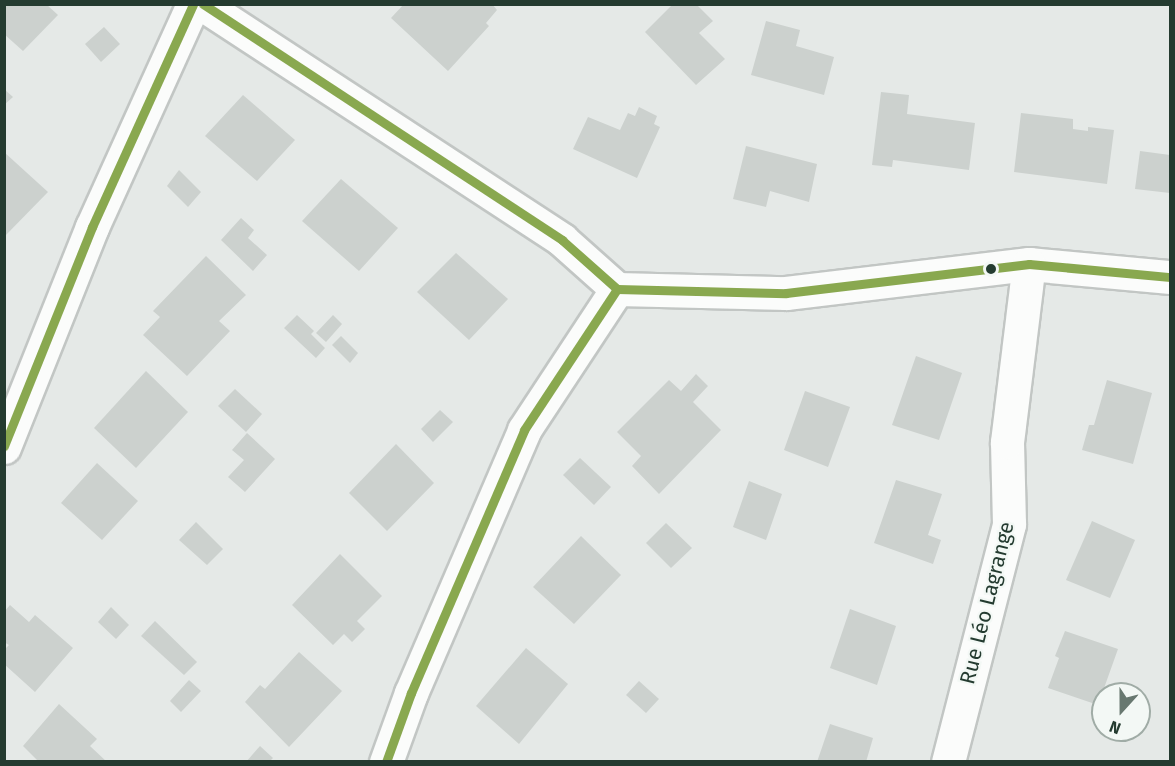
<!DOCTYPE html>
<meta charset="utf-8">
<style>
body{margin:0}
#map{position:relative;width:1175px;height:766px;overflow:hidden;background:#e5e9e7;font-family:"Fira Sans",sans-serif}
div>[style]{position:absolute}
.building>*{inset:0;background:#ccd1ce}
.roads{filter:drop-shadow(2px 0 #c2c6c4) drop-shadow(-2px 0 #c2c6c4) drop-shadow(0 2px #c2c6c4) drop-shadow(0 -2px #c2c6c4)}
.minor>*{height:33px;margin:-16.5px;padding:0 16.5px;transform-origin:16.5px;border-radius:16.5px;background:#fbfcfb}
.bus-1>*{height:9px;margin:-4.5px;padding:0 4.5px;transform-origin:4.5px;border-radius:4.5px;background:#89a84f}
.dots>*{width:16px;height:16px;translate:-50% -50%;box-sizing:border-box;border:3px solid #f3f8f5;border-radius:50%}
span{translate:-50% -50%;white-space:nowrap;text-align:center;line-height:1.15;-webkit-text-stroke:4.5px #f3f8f5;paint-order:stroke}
.street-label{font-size:21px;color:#243b30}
.frame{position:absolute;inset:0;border:6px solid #243b30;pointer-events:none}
.north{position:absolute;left:1091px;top:682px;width:60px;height:60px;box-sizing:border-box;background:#f3f8f5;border:2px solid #a0aca6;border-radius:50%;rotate:201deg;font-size:16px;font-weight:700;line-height:24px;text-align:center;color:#243b30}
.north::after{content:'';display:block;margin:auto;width:21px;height:27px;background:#687870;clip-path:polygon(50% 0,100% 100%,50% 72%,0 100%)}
</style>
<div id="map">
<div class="building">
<div style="clip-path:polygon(4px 4px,46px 4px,58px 15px,23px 51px,4px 34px)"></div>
<div style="clip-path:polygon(404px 4px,492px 4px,497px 10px,486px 23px,489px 26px,448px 71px,391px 18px)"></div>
<div style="clip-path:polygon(673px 4px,696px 4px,713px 21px,699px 33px,725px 59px,696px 85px,645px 32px)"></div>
<div style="clip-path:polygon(766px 21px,800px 30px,796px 46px,834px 57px,824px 95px,751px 75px)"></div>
<div style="clip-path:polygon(104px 27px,120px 44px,101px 62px,85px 44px)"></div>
<div style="clip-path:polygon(4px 89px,13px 97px,4px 105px)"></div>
<div style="clip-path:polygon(881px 92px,909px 95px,907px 114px,975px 123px,969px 170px,893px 160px,892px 167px,872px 165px)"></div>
<div style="clip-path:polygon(243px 95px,295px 140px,257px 181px,205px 136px)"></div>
<div style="clip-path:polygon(639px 107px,657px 116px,654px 124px,660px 127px,637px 178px,573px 149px,588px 117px,620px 130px,628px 113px,635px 116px)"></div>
<div style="clip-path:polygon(1021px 113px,1073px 119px,1073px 129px,1088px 131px,1088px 127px,1114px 130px,1107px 184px,1014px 172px)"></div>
<div style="clip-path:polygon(746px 146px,817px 164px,809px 202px,770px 191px,766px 207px,733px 199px)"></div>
<div style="clip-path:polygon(1140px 151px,1170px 155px,1170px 193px,1135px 189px)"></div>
<div style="clip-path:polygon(4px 152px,48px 192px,4px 237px)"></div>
<div style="clip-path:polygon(179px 170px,201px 192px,188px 207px,167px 186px)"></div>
<div style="clip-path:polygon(341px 179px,398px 228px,359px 271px,302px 221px)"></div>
<div style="clip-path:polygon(241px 218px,254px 230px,248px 238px,267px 255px,253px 271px,221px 240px)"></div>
<div style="clip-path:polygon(456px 253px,508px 299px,469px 340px,417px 292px)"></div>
<div style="clip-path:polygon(206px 256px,246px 295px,219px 321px,230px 331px,187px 376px,143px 335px,160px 317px,153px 311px)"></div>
<div style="clip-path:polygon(297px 315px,314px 331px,311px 334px,325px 348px,316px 358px,284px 328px)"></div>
<div style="clip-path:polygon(333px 315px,342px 324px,326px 342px,316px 333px)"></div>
<div style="clip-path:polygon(341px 336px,358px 353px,350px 363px,332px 345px)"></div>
<div style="clip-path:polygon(916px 356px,962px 373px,939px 440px,892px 425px)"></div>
<div style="clip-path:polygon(146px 371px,188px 412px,136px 468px,94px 428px)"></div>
<div style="clip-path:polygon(696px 374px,708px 386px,693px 402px,721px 430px,659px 494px,632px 466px,641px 456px,617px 432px,669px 380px,681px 391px)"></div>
<div style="clip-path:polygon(1107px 380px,1152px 393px,1133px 464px,1082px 450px,1089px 425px,1094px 425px)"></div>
<div style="clip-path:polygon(235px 389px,262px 414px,246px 432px,218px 406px)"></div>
<div style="clip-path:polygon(805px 391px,850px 407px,828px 467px,784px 450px)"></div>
<div style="clip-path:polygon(440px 410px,453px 422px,433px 442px,421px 429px)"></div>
<div style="clip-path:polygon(247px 433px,275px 459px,245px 492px,228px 477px,244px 460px,232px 450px)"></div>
<div style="clip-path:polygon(396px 444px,434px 483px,387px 531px,349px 493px)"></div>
<div style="clip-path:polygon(580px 458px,611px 487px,594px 505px,563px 475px)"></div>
<div style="clip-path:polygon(97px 463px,138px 501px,102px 540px,61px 503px)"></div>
<div style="clip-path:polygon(896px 480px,942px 494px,928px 535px,941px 540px,933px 564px,874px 543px)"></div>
<div style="clip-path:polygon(749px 481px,782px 494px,766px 540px,733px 527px)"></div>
<div style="clip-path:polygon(1092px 521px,1135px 540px,1110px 598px,1066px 580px)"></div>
<div style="clip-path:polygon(196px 522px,223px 549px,207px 565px,179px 540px)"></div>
<div style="clip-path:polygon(666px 523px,692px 548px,671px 568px,646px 543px)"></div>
<div style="clip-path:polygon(581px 536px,621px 575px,574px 624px,533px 587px)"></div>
<div style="clip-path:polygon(340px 554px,382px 596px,357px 621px,365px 629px,352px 642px,344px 634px,333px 645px,292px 605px)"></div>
<div style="clip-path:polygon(10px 605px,29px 622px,35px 615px,73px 648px,35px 692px,4px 664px,4px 650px,9px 645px,4px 642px,4px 612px)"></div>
<div style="clip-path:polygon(111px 607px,129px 625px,116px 639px,98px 622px)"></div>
<div style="clip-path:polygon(850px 609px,896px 626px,877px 685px,830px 668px)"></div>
<div style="clip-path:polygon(155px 621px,197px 662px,184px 675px,141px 636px)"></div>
<div style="clip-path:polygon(1065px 631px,1118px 649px,1098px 705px,1048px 688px,1059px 658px,1055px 656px)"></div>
<div style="clip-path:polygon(526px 648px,568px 684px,519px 744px,476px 706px)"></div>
<div style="clip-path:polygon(299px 652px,342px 691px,289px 747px,245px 702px,260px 685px,265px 689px)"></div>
<div style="clip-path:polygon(189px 680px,201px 691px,181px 712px,170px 701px)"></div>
<div style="clip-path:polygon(639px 681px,659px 699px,646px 713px,626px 695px)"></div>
<div style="clip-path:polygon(59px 704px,97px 739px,90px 746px,107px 762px,39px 762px,23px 746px)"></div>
<div style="clip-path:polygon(830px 724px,873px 738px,866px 762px,817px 762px)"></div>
<div style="clip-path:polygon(260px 746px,273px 758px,269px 762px,246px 762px)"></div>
</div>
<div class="roads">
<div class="minor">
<div style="left:202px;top:4px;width:430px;rotate:33.2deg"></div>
<div style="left:562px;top:240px;width:74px;rotate:41.7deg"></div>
<div style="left:617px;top:289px;width:169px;rotate:1.4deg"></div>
<div style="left:786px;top:293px;width:245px;rotate:-6.8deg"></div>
<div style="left:1029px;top:264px;width:142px;rotate:5.3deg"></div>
<div style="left:4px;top:447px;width:237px;rotate:-68.2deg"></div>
<div style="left:92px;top:227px;width:245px;rotate:-65.6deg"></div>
<div style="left:386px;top:762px;width:73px;rotate:-70.1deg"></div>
<div style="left:411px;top:693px;width:286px;rotate:-66.7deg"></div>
<div style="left:524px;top:430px;width:169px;rotate:-56.6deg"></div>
<div style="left:948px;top:762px;width:246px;rotate:-75.6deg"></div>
<div style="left:1009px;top:524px;width:82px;rotate:-91.4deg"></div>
<div style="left:1007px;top:442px;width:179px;rotate:-83deg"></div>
</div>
</div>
<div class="bus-1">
<div style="left:203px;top:4px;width:430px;rotate:33.3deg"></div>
<div style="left:562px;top:240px;width:74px;rotate:41.7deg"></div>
<div style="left:617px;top:289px;width:169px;rotate:1.4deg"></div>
<div style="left:786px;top:293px;width:245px;rotate:-6.8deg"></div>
<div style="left:1029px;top:264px;width:142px;rotate:5.3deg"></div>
<div style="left:4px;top:446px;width:236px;rotate:-68.1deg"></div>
<div style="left:92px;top:227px;width:245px;rotate:-65.6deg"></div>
<div style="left:386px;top:762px;width:73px;rotate:-70.1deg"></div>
<div style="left:411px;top:693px;width:286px;rotate:-66.7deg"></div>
<div style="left:524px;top:430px;width:169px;rotate:-56.6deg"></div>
</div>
<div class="dots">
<div style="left:991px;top:269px;background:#243b30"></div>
</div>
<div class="street-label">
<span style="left:987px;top:603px;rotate:-76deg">Rue Léo Lagrange</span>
</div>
<div class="frame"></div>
<div class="north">N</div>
</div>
